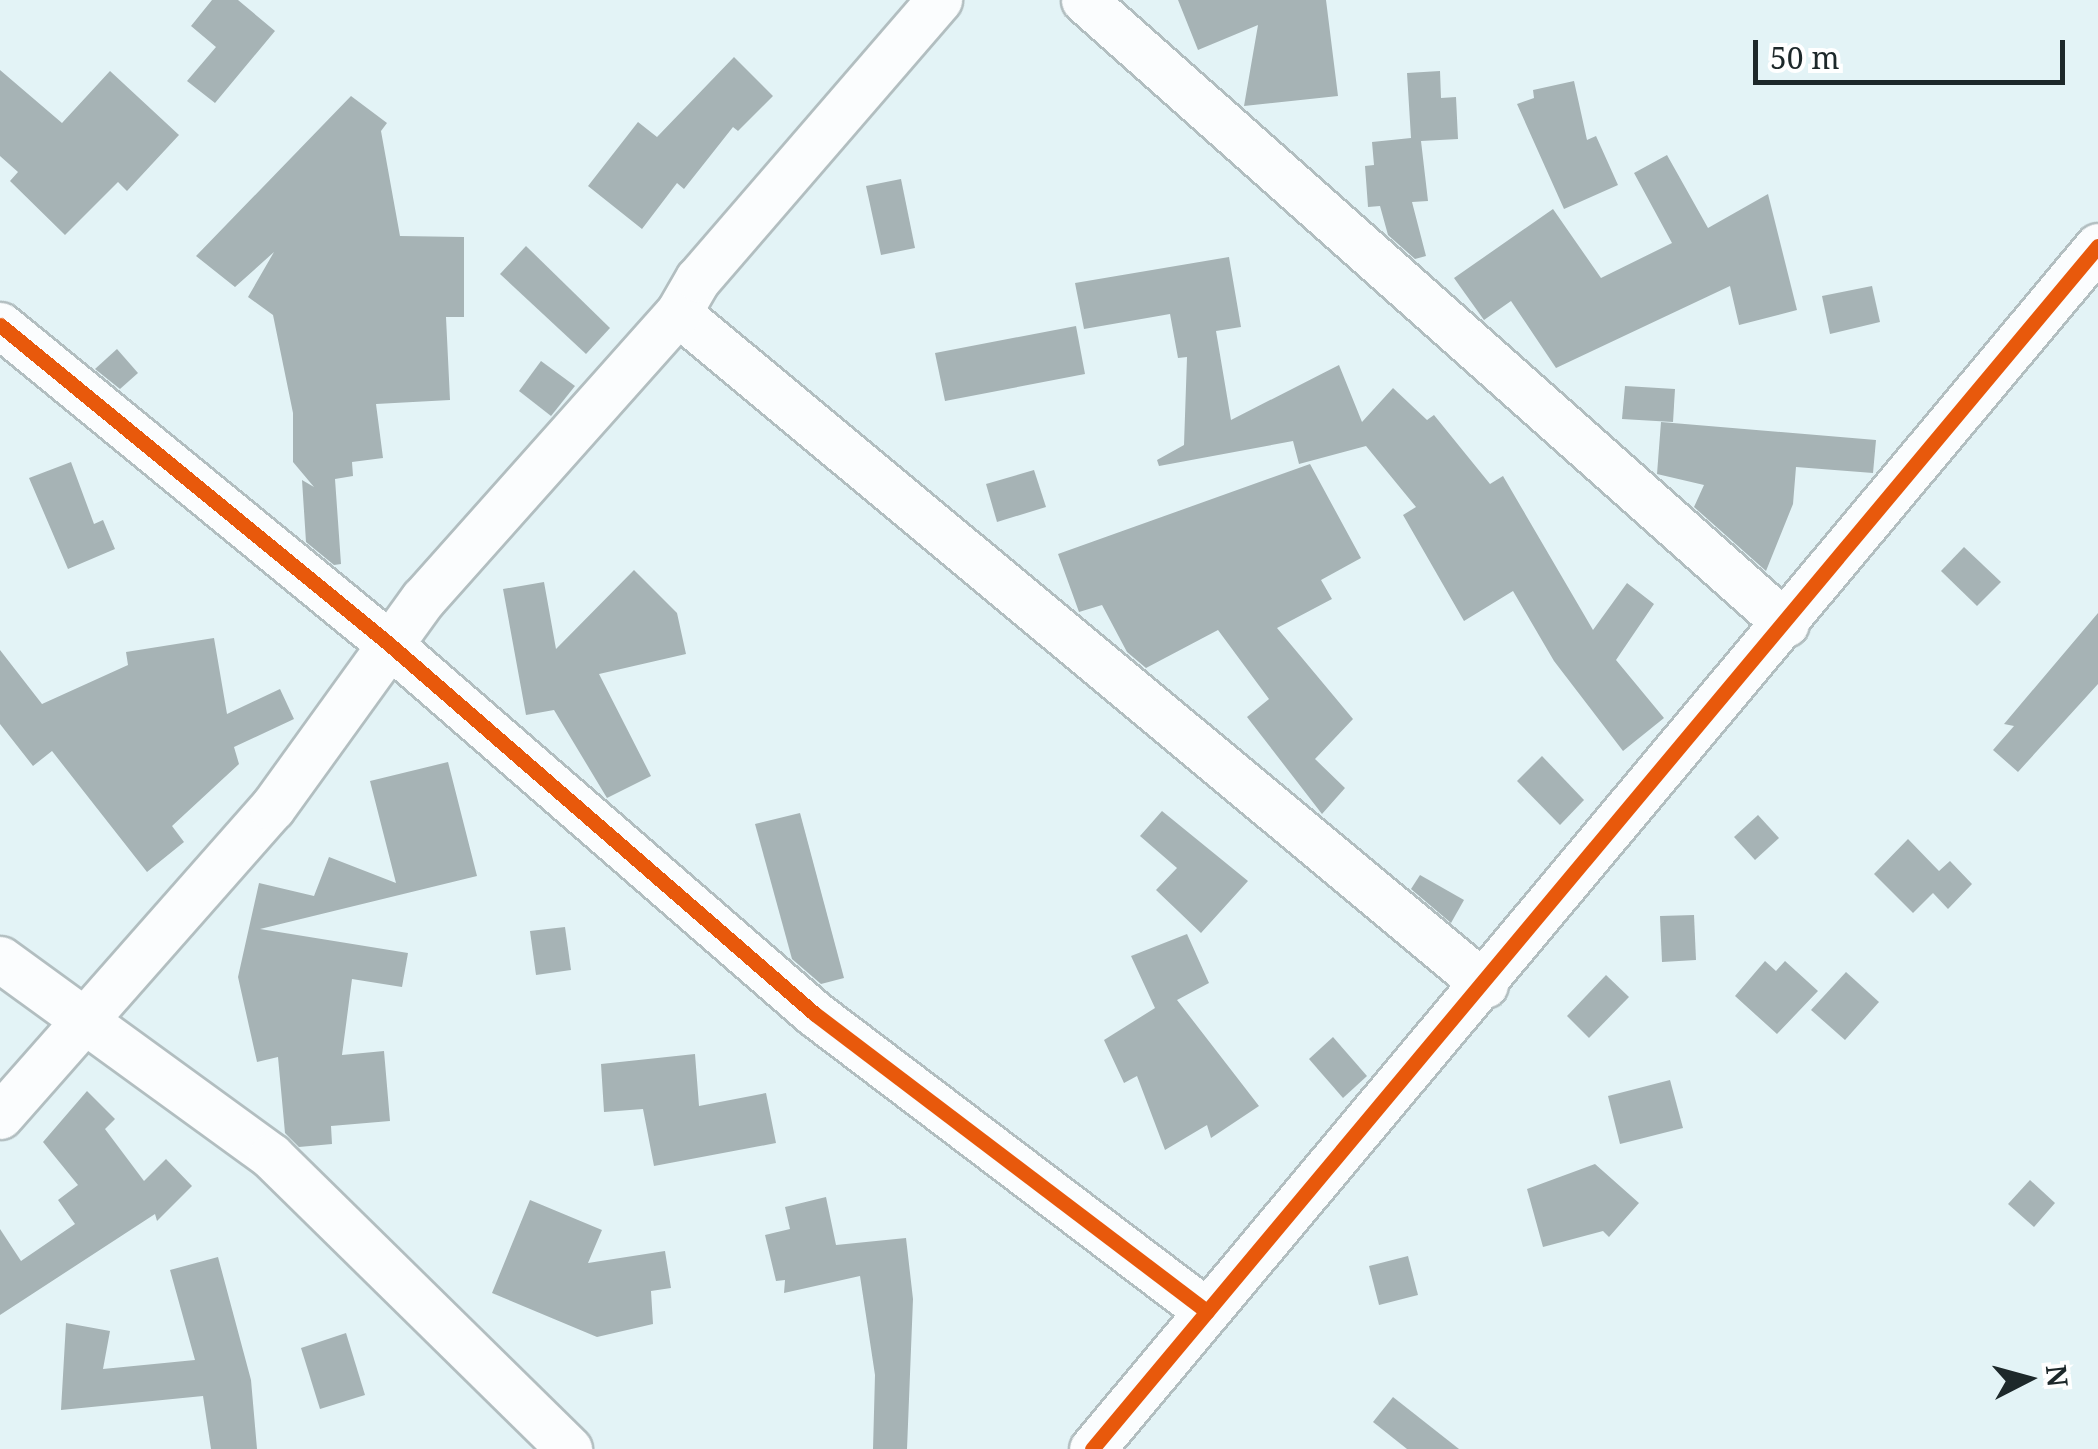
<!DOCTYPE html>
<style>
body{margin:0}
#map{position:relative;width:2098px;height:1449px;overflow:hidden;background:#e3f3f6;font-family:"Noto Serif",serif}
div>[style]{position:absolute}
.building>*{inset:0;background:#a6b3b5}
.roads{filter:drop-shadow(2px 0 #b2bec0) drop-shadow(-2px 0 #b2bec0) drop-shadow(0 2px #b2bec0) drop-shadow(0 -2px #b2bec0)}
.street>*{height:45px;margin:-22.5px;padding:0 22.5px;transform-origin:22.5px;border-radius:22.5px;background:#fbfdfe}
.cycleway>*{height:15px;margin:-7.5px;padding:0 7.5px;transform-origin:7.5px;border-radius:7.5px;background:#e8590c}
span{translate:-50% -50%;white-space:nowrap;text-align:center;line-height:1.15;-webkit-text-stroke:10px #fff;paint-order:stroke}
.north{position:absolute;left:1978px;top:1329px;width:100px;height:100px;-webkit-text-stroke:8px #fff;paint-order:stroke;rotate:84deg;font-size:28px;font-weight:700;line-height:40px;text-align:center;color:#1d282a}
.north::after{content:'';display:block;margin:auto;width:35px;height:45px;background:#1d282a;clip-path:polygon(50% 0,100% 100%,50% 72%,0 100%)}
.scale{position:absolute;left:1753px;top:40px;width:312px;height:45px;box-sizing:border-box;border:5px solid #1d282a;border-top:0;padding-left:12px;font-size:30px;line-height:35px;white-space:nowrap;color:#1d282a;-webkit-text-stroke:8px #fff;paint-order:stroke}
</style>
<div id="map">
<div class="building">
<div style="clip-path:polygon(212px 0,238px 0,275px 31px,215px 103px,187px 81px,216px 47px,191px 26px)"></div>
<div style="clip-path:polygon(1178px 0,1326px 0,1338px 96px,1244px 106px,1258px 25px,1198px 50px)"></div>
<div style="clip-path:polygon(734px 57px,773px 96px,738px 131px,733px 127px,684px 189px,677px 183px,642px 229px,588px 186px,638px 122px,657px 137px)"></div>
<div style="clip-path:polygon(0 70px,62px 123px,110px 71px,179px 135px,127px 191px,118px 182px,65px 235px,10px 181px,18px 172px,0 156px)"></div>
<div style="clip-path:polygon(1440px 71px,1441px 98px,1456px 97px,1458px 139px,1421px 141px,1428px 201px,1412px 202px,1426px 256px,1415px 259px,1388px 235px,1380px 206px,1368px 207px,1365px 166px,1374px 165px,1372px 142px,1411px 138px,1407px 73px)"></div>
<div style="clip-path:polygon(1574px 81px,1587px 140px,1596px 136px,1618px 185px,1564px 209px,1517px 104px,1534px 98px,1533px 90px)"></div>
<div style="clip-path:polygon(351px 96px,387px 123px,381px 131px,400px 236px,464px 237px,464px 317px,446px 317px,450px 400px,376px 404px,383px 458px,352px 462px,353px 476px,335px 479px,341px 564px,334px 565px,306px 542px,302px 480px,314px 487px,293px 462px,293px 413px,273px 315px,248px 297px,274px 252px,235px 287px,196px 256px)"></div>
<div style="clip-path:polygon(1667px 155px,1708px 228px,1768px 194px,1797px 310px,1739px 325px,1730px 286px,1556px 368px,1511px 301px,1484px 320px,1454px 278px,1553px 209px,1601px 278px,1672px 243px,1634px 173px)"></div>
<div style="clip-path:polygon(901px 179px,915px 248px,881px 255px,866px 186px)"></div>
<div style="clip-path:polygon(526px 246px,610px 328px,586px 354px,500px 274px)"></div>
<div style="clip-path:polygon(1229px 257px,1241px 327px,1216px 331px,1231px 420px,1339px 365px,1362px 422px,1393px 388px,1427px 420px,1434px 415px,1490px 484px,1503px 476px,1593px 630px,1627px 583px,1654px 604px,1616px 660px,1664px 718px,1623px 751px,1554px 661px,1513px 591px,1464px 621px,1403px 515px,1416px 507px,1366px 446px,1299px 464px,1293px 441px,1159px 466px,1157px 460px,1184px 445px,1187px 357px,1178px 358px,1170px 314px,1084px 329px,1075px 283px)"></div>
<div style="clip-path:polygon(1872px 286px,1880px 322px,1830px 334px,1822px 296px)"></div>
<div style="clip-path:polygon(1076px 326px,1085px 374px,945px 401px,935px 353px)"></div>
<div style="clip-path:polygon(117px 349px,138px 373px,120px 389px,95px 369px)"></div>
<div style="clip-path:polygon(541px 361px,575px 386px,551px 416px,519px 391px)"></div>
<div style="clip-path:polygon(1625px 386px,1675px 389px,1673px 422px,1622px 419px)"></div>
<div style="clip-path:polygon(1661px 422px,1876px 440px,1873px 473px,1796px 467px,1793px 504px,1766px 571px,1694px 507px,1704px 485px,1657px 474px)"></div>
<div style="clip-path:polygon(71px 462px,94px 524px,103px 520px,115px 549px,68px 569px,29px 478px)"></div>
<div style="clip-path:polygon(1310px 464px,1361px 558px,1321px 580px,1332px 599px,1277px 628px,1353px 719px,1315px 759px,1345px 788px,1322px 814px,1247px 717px,1269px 699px,1218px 630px,1146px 668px,1127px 652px,1102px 605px,1079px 612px,1058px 554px)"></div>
<div style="clip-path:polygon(1034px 470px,1046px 507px,997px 522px,986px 484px)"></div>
<div style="clip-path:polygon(1964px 547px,2001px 582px,1977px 606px,1941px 571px)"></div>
<div style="clip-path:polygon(634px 570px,677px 613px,686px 654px,599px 674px,651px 776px,607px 798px,554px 710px,526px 715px,503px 589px,544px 582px,556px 649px)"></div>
<div style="clip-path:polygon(2098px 613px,2098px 684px,2018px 772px,1993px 750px,2014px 726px,2004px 724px)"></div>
<div style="clip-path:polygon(214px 638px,227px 714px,280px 689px,294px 719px,234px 747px,239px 764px,172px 826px,184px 842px,147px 872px,52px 751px,33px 766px,0 724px,0 650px,42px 704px,128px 665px,126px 652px)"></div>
<div style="clip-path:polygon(1542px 756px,1584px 800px,1560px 825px,1517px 781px)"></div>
<div style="clip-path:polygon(448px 762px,477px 876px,260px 929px,408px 953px,402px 987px,352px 979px,342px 1055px,384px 1051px,390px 1121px,331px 1126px,332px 1144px,299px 1147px,285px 1133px,278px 1057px,257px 1062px,238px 977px,259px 883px,314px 896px,329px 857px,396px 883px,370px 781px)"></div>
<div style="clip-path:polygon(1162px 811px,1248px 881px,1201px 933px,1156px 890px,1177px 868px,1140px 836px)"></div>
<div style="clip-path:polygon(800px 813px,844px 978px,821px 984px,792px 959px,755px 824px)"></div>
<div style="clip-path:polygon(1758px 815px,1779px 838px,1755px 860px,1734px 837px)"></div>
<div style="clip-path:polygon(1908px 839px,1939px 871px,1950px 861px,1972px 884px,1948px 909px,1933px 893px,1913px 913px,1874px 874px)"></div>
<div style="clip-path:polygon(1420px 875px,1464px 900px,1451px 923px,1411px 889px)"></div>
<div style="clip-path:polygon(1694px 915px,1696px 960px,1662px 962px,1660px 916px)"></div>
<div style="clip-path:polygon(565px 927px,571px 970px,536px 975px,530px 931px)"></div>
<div style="clip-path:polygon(1187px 934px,1209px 983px,1177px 1000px,1259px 1106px,1211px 1138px,1207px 1125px,1165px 1150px,1137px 1076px,1124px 1083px,1104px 1040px,1155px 1008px,1131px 956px)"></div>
<div style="clip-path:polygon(1765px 961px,1776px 971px,1785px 961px,1818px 991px,1777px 1034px,1735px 996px)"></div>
<div style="clip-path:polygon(1846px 972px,1879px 1002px,1845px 1040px,1811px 1010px)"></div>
<div style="clip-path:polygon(1606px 975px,1629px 997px,1589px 1038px,1567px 1016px)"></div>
<div style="clip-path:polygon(1333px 1037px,1367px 1076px,1343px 1098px,1309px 1059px)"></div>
<div style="clip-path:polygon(695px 1054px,699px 1106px,766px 1093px,776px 1143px,654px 1166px,643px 1109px,604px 1112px,601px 1064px)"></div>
<div style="clip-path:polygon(1670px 1080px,1683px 1128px,1620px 1144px,1608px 1096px)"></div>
<div style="clip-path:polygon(87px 1091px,115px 1119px,105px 1129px,144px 1181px,166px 1159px,192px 1186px,157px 1221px,155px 1214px,0 1315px,0 1229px,21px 1261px,75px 1224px,58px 1200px,78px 1185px,43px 1142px)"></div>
<div style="clip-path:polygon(1595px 1164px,1639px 1203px,1609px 1237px,1603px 1231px,1543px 1247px,1527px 1189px)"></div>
<div style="clip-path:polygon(2030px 1180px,2055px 1203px,2034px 1227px,2008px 1204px)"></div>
<div style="clip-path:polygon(826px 1197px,836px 1245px,906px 1238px,913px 1299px,907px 1449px,873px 1449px,875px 1375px,860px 1276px,784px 1293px,785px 1280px,776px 1281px,765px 1235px,790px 1229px,785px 1207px)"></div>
<div style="clip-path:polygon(530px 1200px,602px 1230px,588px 1263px,665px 1251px,671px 1288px,651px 1291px,653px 1324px,597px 1337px,492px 1293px)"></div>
<div style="clip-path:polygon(1408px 1256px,1418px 1295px,1379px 1305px,1369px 1266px)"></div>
<div style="clip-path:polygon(218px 1257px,251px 1380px,257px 1449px,211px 1449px,203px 1396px,61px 1410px,66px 1323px,110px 1331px,103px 1369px,195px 1360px,170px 1270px)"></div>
<div style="clip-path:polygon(346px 1333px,365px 1395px,320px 1409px,301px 1348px)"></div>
<div style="clip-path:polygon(1393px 1397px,1459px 1449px,1407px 1449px,1373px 1422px)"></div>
</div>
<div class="roads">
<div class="street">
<div style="left:1084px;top:0;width:939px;rotate:41.63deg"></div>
<div style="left:678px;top:313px;width:1050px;rotate:39.78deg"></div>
<div style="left:0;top:325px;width:503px;rotate:39.35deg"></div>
<div style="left:389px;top:644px;width:564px;rotate:40.98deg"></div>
<div style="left:815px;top:1014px;width:492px;rotate:37.2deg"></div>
<div style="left:0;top:959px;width:335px;rotate:36deg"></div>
<div style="left:271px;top:1156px;width:418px;rotate:44.5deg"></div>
<div style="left:0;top:1116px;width:411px;rotate:-48.6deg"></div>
<div style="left:272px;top:808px;width:258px;rotate:-54.2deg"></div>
<div style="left:423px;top:599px;width:383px;rotate:-48.3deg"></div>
<div style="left:678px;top:313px;width:39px;rotate:-60deg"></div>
<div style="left:698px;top:279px;width:369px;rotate:-49.2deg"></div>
<div style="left:1092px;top:1449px;width:1568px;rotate:-50.1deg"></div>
</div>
</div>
<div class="cycleway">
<div style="left:0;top:325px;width:503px;rotate:39.35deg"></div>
<div style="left:389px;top:644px;width:564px;rotate:40.98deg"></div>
<div style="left:815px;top:1014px;width:492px;rotate:37.2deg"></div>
<div style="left:1092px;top:1449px;width:1568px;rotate:-50.1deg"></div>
</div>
<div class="north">N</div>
<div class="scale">50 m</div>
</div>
